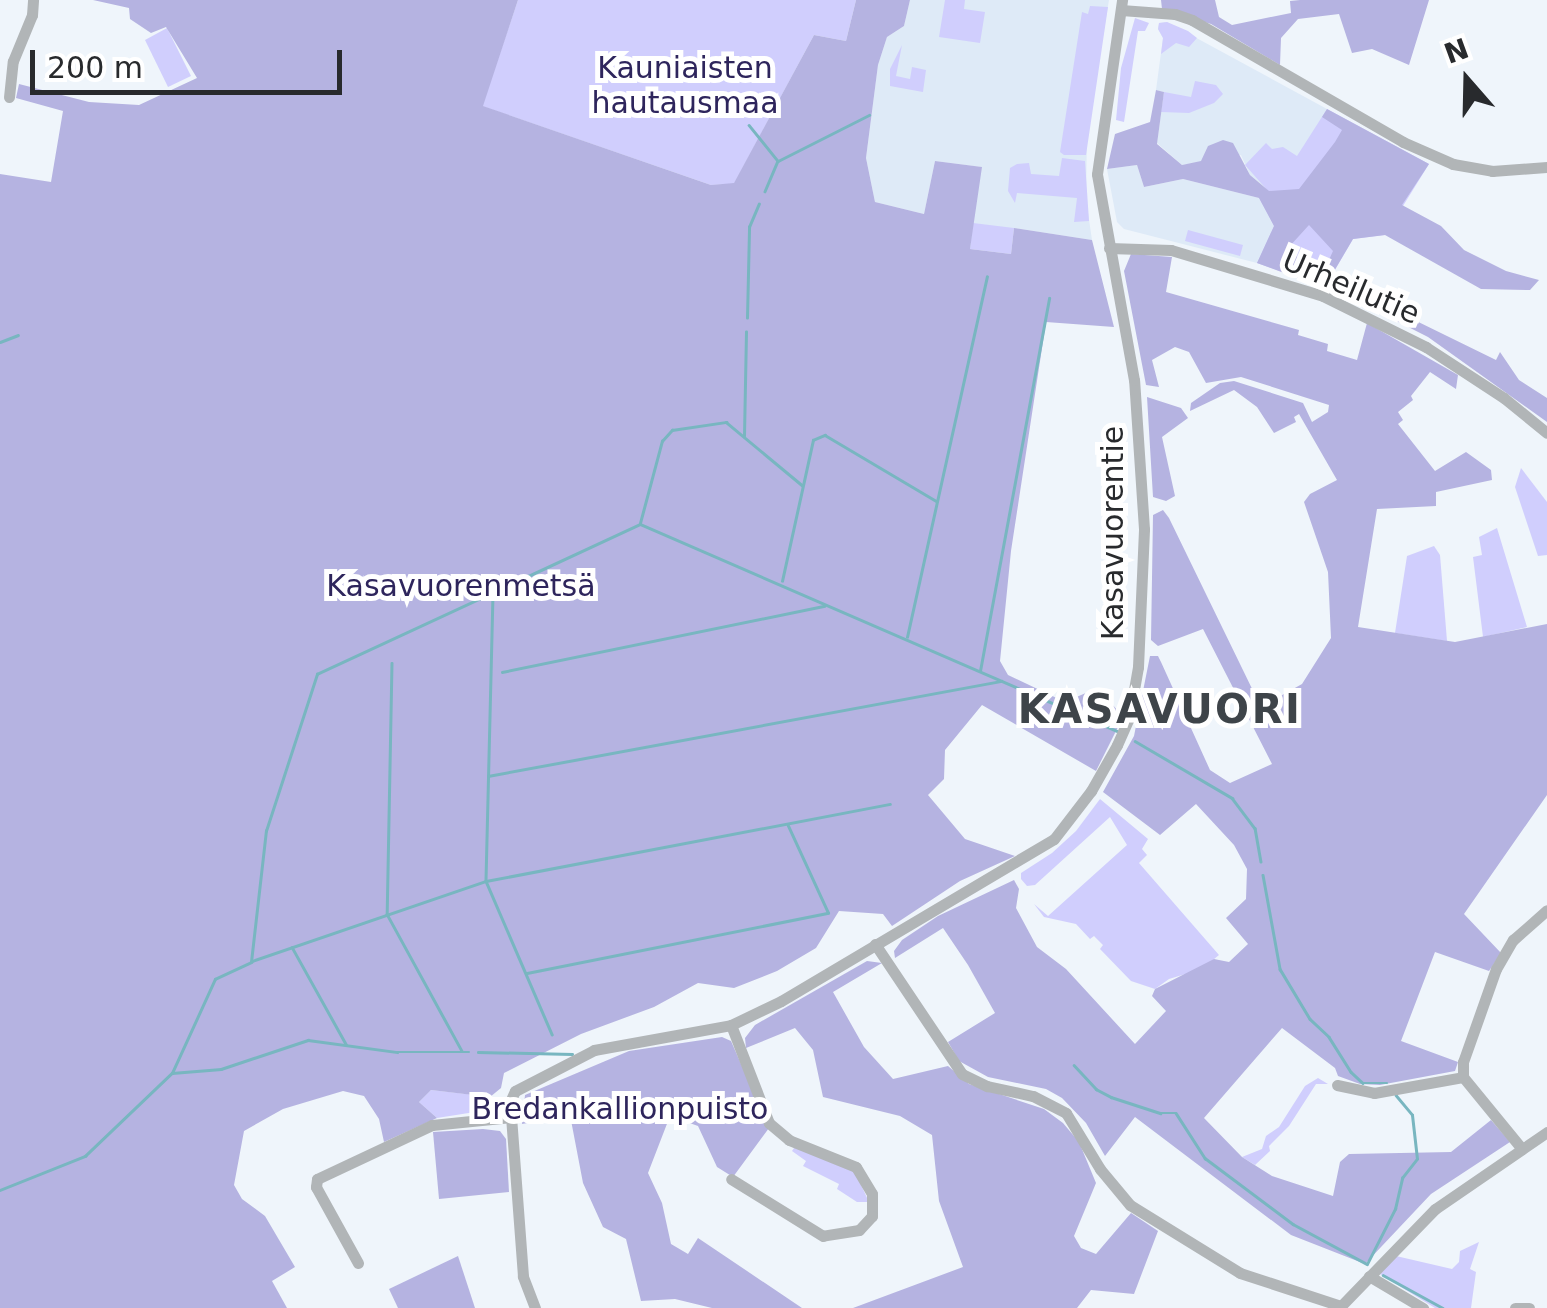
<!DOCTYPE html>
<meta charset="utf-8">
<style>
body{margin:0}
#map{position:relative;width:1547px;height:1308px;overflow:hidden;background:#eff5fb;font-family:"DejaVu Sans",sans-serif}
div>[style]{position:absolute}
.built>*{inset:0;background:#deeaf7}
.green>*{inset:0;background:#d0cefd}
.forest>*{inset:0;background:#b5b3e1}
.stream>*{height:2.5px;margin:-1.25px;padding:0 1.25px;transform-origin:1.25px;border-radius:1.25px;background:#78b6c0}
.minor>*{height:11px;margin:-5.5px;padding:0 5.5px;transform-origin:5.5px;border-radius:5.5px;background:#b1b5b7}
span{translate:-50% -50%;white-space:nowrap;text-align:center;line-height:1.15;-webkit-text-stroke:10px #fff;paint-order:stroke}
.park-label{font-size:30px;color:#2e255c}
.street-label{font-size:30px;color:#282a2d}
.district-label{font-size:40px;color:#3e4449;font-weight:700;letter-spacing:2.5px}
.north{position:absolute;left:1417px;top:30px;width:100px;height:100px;-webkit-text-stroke:8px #fff;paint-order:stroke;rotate:340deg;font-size:28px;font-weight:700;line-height:40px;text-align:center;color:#282a2d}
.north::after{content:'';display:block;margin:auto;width:35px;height:45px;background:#282a2d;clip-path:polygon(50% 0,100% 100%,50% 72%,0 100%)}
.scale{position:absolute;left:30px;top:50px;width:312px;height:45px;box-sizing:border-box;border:5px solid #282a2d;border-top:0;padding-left:12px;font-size:30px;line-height:35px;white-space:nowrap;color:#282a2d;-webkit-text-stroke:8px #fff;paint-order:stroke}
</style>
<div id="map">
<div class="built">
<div style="clip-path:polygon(910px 0,1109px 0,1087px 133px,1086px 199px,1092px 240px,1015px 228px,969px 249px,981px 167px,935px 161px,924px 214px,875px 202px,866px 158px,878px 65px,887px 37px,904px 26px)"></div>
<div style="clip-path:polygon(1167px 22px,1327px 109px,1323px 117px,1342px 130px,1335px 142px,1269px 191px,1250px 175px,1241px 155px,1182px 165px,1157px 143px,1164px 92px,1156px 90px,1163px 38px,1158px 29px,1159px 23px)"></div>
<div style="clip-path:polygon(1137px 165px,1144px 187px,1183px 179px,1259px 198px,1274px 226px,1257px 263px,1124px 229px,1117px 222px,1107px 169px)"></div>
</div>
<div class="green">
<div style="clip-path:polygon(518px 0,856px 0,846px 41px,814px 35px,734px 184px,711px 185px,482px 106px)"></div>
<div style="clip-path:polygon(945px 0,965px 0,964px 9px,985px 12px,980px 43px,939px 37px)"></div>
<div style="clip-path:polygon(1090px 6px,1108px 7px,1086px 155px,1064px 155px,1060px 152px,1082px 12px,1088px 14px)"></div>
<div style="clip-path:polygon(1135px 18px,1149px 23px,1145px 31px,1138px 31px,1124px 122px,1116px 120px,1121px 68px)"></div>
<div style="clip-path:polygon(1167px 22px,1188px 31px,1197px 38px,1189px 47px,1176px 43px,1161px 54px,1163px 38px,1158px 29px,1159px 23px)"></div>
<div style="clip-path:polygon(167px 28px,191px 76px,168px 87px,145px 40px)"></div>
<div style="clip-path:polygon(902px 45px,896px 76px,910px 79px,912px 67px,926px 70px,923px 92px,890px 86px,890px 69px)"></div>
<div style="clip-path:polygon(1195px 81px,1216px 85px,1223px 94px,1214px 103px,1189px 113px,1161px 112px,1164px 92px,1191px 97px)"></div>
<div style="clip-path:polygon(1327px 109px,1429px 164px,1385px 235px,1353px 239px,1325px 287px,1257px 263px,1274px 226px,1259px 198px,1268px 191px,1245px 165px,1266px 143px,1272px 149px,1283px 147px,1297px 156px)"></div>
<div style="clip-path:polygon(1062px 158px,1085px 161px,1089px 221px,1074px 222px,1077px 198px,1017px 193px,1015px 203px,1008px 191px,1010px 168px,1017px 164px,1029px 163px,1031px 174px,1059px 176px)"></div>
<div style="clip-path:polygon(973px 223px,1014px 228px,1011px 254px,970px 249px)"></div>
<div style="clip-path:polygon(1188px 230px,1243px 245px,1240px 256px,1185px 241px)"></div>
<div style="clip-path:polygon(1521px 468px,1547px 502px,1547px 555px,1538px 556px,1515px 487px)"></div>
<div style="clip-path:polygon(1497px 528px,1527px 627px,1483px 637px,1473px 557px,1482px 555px,1479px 537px)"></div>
<div style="clip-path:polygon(1434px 546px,1440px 555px,1447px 641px,1395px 633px,1407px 556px)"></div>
<div style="clip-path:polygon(1100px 799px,1148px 839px,1142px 849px,1147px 855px,1139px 863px,1219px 955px,1202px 969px,1169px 979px,1155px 989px,1131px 981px,1100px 949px,1103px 945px,1094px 936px,1090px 939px,1076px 924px,1044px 917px,1034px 904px,1048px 916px,1127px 845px,1110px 817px,1035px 885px,1027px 886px,1021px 879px,1021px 873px,1052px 853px,1076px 831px)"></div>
<div style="clip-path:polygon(1318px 1078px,1328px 1084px,1316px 1084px,1289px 1126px,1269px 1146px,1270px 1151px,1255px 1165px,1242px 1157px,1262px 1149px,1266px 1136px,1279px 1127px,1305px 1086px)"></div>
<div style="clip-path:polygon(431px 1090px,475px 1095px,475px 1112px,437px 1118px,419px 1102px)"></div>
<div style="clip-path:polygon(796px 1145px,854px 1170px,869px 1202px,857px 1202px,837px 1189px,839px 1184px,803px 1166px,806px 1161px,792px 1151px)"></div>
<div style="clip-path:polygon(1479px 1242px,1470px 1269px,1476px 1272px,1471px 1308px,1435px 1308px,1380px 1274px,1396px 1256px,1452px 1269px,1459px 1262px,1460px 1251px)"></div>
</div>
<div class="forest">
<div style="clip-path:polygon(93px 0,518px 0,483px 106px,711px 185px,734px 183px,814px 35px,846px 41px,856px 0,910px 0,904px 26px,887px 37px,878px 65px,866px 158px,875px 202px,924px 214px,935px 161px,982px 167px,970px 249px,1011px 254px,1014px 228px,1092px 240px,1114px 327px,1046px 322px,1011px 551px,1000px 661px,1008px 675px,1065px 702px,1088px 692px,1112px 704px,1123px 717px,1096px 771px,982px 705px,945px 750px,944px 779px,928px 795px,965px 839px,1015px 856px,960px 881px,892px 926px,883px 914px,839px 911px,816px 948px,777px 971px,734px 988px,698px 983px,654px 1007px,581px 1034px,504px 1073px,501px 1088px,490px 1097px,431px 1090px,419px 1102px,437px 1118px,384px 1142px,379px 1119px,364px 1096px,343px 1091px,283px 1109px,244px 1131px,234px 1185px,242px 1199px,265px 1216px,295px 1267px,272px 1281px,287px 1308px,0 1308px,0 174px,51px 182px,63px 111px,16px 98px,19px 84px,89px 102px,139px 105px,197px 78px,166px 27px,151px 33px,130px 19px,129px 8px)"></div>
<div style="clip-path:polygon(1161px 0,1215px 0,1219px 17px,1232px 25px,1291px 13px,1290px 1px,1300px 0,1429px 0,1409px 65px,1372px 49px,1352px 53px,1339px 14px,1298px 19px,1281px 38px,1280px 65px,1211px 24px,1162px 9px)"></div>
<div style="clip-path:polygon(evenodd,1156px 90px,1164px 92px,1157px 144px,1182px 165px,1201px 161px,1208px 146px,1223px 140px,1233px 143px,1250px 175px,1269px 191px,1299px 189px,1335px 142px,1342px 130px,1322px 117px,1327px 109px,1429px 164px,1402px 205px,1441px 226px,1464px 250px,1506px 271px,1539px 280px,1530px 290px,1481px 289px,1385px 235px,1353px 239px,1330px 278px,1345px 286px,1341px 294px,1257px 263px,1274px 226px,1259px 198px,1183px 179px,1144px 187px,1137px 165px,1107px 169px,1115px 134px,1150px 122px,1156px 90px,1309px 225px,1333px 251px,1328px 262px,1316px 266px,1302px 263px,1289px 247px,1309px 225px)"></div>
<div style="clip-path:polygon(1131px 254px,1172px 257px,1166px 292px,1299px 330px,1298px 335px,1328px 344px,1327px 351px,1357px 360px,1367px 323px,1458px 375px,1456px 389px,1430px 372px,1411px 396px,1413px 400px,1398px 412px,1403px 420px,1398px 424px,1435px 471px,1466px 452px,1491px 470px,1492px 480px,1436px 492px,1436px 506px,1377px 509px,1358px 627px,1455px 642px,1547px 624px,1547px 795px,1464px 914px,1501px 953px,1489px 971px,1435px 952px,1401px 1041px,1458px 1062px,1455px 1071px,1380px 1085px,1360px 1084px,1338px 1076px,1335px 1068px,1282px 1028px,1204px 1118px,1242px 1157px,1272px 1176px,1333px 1196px,1340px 1162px,1349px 1154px,1451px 1152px,1491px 1120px,1510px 1142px,1431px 1194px,1365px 1264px,1291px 1235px,1135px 1117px,1105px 1156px,1086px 1123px,1062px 1098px,1046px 1089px,988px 1077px,959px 1061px,948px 1042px,995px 1013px,968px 965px,943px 928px,895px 958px,894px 951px,902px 940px,938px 916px,1014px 880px,1019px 889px,1016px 908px,1037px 947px,1066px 969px,1135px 1044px,1166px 1011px,1152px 996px,1155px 989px,1214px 959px,1229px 962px,1248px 944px,1226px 918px,1246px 899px,1247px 869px,1234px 845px,1196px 804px,1160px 835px,1103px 792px,1134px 736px,1150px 656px,1158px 656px,1161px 662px,1210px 770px,1230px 783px,1272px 764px,1203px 629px,1158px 646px,1151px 640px,1153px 515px,1163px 510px,1169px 518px,1258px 701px,1263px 699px,1266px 704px,1302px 684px,1331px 638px,1328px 572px,1304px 502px,1310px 494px,1337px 480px,1299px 414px,1294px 417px,1296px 422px,1274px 433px,1257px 407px,1234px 390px,1190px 411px,1191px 403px,1220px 383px,1234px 381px,1303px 403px,1312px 422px,1328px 412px,1329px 405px,1241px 377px,1206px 383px,1189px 352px,1175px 347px,1152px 360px,1159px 387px,1146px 385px,1124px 271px)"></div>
<div style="clip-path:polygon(1349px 288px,1496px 360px,1500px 352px,1519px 380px,1547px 398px,1547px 422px,1428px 337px,1347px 296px)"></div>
<div style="clip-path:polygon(1147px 397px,1181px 408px,1188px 418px,1162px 437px,1175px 496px,1166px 501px,1153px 497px)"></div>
<div style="clip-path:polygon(867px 961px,882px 963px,833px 992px,864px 1047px,893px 1079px,948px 1066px,969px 1084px,1044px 1109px,1063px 1123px,1079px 1142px,1096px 1183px,1074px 1236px,1081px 1248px,1096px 1254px,1131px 1213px,1158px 1231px,1134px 1294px,1091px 1290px,1077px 1308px,853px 1308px,963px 1267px,939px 1201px,932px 1135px,900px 1116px,823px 1097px,813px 1050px,795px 1028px,746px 1048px,745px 1038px,755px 1025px)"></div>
<div style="clip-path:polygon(722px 1037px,731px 1041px,769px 1128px,733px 1177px,717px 1167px,698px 1126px,670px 1116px,648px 1173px,662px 1203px,671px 1244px,688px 1254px,698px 1238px,802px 1308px,712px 1308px,675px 1299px,641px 1301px,626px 1239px,603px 1227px,583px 1183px,570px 1115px,522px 1124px,525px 1095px,629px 1051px)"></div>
<div style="clip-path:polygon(483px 1129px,500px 1131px,506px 1139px,509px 1192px,439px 1199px,433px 1132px)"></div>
<div style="clip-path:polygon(458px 1256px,475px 1308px,398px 1308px,389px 1289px)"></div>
</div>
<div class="stream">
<div style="left:749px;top:125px;width:46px;rotate:51.1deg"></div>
<div style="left:778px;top:161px;width:33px;rotate:113deg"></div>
<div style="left:778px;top:161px;width:102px;rotate:-26.8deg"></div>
<div style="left:747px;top:318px;width:91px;rotate:-88.7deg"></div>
<div style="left:749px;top:227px;width:25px;rotate:-67deg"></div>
<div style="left:0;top:342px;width:19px;rotate:-21deg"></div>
<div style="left:744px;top:436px;width:104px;rotate:-88.9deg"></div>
<div style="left:640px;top:523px;width:85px;rotate:-75deg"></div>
<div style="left:662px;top:441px;width:15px;rotate:-48deg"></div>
<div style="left:672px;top:430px;width:55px;rotate:-8.4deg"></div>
<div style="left:726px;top:422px;width:99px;rotate:39.7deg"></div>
<div style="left:782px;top:581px;width:144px;rotate:-77.6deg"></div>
<div style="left:813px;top:440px;width:13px;rotate:-23deg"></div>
<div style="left:825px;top:435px;width:129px;rotate:30.7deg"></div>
<div style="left:493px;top:594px;width:287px;rotate:91.4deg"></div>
<div style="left:486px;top:881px;width:167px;rotate:66.7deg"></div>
<div style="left:907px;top:637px;width:369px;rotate:-77.5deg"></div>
<div style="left:392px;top:663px;width:251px;rotate:91.1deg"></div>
<div style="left:387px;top:914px;width:156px;rotate:61.3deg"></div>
<div style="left:980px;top:671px;width:379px;rotate:-79.5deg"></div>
<div style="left:502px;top:672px;width:329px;rotate:-11.6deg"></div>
<div style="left:1135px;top:741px;width:113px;rotate:30.4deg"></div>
<div style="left:1232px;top:798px;width:38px;rotate:53deg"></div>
<div style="left:1255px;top:828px;width:34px;rotate:80deg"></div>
<div style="left:488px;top:776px;width:522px;rotate:-10.49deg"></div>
<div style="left:1263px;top:875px;width:96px;rotate:79.7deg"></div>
<div style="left:1280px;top:969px;width:58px;rotate:59deg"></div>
<div style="left:1310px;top:1019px;width:26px;rotate:43deg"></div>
<div style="left:1329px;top:1037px;width:41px;rotate:57.8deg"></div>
<div style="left:1351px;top:1072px;width:16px;rotate:43deg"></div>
<div style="left:1363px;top:1083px;width:24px"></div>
<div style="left:292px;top:947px;width:111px;rotate:60.9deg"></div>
<div style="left:252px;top:961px;width:247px;rotate:-18.9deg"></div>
<div style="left:486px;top:881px;width:411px;rotate:-10.8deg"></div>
<div style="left:527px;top:973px;width:307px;rotate:-11.3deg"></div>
<div style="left:828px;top:913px;width:96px;rotate:-114.7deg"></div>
<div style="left:478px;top:1052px;width:94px;rotate:1.2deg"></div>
<div style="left:1074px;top:1065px;width:33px;rotate:47deg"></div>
<div style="left:1096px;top:1089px;width:17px;rotate:28deg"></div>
<div style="left:1111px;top:1097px;width:52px;rotate:18.1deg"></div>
<div style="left:1160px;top:1113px;width:16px"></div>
<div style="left:1176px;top:1113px;width:54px;rotate:57.2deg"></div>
<div style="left:1205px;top:1158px;width:110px;rotate:36.9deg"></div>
<div style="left:1293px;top:1224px;width:84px;rotate:28.4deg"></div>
<div style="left:1367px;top:1264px;width:62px;rotate:-63deg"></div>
<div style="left:1395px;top:1209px;width:32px;rotate:-77deg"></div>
<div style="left:1402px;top:1178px;width:24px;rotate:-52deg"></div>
<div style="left:1417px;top:1159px;width:44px;rotate:-96.5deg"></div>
<div style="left:1412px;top:1115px;width:25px;rotate:-130deg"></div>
<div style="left:172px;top:1073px;width:49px;rotate:-4.7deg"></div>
<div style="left:221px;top:1069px;width:92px;rotate:-18.4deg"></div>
<div style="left:308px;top:1040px;width:90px;rotate:7.7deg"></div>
<div style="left:397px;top:1052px;width:72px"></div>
<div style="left:0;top:1190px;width:92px;rotate:-21.8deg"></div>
<div style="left:85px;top:1156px;width:120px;rotate:-43.7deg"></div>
<div style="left:172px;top:1073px;width:103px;rotate:-65.4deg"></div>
<div style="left:215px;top:979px;width:40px;rotate:-25deg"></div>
<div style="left:251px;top:962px;width:132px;rotate:-83.5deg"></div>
<div style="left:266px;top:831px;width:165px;rotate:-72deg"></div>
<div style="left:317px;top:674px;width:356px;rotate:-24.9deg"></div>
<div style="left:640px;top:524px;width:520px;rotate:23.46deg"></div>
<div style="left:1383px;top:1275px;width:68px;rotate:28.8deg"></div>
</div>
<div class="minor">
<div style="left:1121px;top:10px;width:54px;rotate:4.2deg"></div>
<div style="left:1175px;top:14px;width:18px;rotate:19deg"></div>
<div style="left:1192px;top:20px;width:244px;rotate:30deg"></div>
<div style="left:1403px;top:142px;width:55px;rotate:23.7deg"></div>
<div style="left:1453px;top:164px;width:40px;rotate:10deg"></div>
<div style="left:1492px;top:171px;width:55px;rotate:-4.2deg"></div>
<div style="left:9px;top:97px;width:36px;rotate:-84deg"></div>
<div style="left:13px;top:61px;width:50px;rotate:-67.6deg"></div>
<div style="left:32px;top:15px;width:15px;rotate:-86deg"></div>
<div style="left:1109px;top:248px;width:62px;rotate:1.8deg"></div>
<div style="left:1171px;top:250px;width:159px;rotate:16.8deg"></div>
<div style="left:1323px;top:296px;width:115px;rotate:26.3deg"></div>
<div style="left:1426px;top:347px;width:93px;rotate:33.2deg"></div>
<div style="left:1504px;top:398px;width:55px;rotate:39.1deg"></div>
<div style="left:875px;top:944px;width:156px;rotate:56.2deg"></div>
<div style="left:962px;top:1074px;width:28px;rotate:26deg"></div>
<div style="left:987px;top:1086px;width:47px;rotate:12.3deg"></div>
<div style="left:1033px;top:1096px;width:37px;rotate:27deg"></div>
<div style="left:1066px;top:1113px;width:66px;rotate:58.7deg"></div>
<div style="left:1100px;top:1169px;width:47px;rotate:50.2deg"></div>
<div style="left:1130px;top:1205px;width:129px;rotate:31.7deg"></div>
<div style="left:1240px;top:1273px;width:106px;rotate:18.1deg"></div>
<div style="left:731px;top:1025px;width:105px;rotate:68.8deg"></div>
<div style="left:769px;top:1123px;width:26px;rotate:40deg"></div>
<div style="left:789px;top:1140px;width:72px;rotate:21.9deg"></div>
<div style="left:856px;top:1167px;width:31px;rotate:59deg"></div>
<div style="left:872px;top:1194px;width:22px;rotate:90deg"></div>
<div style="left:872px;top:1216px;width:19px;rotate:133deg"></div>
<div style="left:859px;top:1230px;width:36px;rotate:171deg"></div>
<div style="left:823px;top:1236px;width:108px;rotate:-148.2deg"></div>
<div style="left:1337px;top:1085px;width:38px;rotate:12deg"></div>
<div style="left:1374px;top:1093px;width:90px;rotate:-10.2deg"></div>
<div style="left:1522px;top:1149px;width:93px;rotate:-129.3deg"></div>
<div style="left:1463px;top:1077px;width:15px;rotate:-90deg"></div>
<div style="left:1463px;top:1062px;width:99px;rotate:-70.5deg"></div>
<div style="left:1496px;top:969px;width:34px;rotate:-60deg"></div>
<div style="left:1513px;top:940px;width:45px;rotate:-41.4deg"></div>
<div style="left:358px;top:1263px;width:87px;rotate:-118.9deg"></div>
<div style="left:316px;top:1187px;width:8px;rotate:-83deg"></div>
<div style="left:317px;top:1179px;width:127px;rotate:-25.2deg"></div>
<div style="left:432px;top:1125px;width:79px;rotate:-5.8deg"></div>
<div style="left:1369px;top:1276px;width:63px;rotate:30.7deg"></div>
<div style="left:535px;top:1308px;width:34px;rotate:-111deg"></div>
<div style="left:523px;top:1276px;width:174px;rotate:-94.3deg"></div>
<div style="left:510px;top:1102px;width:12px;rotate:-66deg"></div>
<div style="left:515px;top:1091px;width:89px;rotate:-27.4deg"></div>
<div style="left:594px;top:1050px;width:139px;rotate:-10.3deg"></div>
<div style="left:731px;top:1025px;width:55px;rotate:-25.6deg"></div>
<div style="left:781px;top:1001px;width:317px;rotate:-30.7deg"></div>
<div style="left:1054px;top:839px;width:61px;rotate:-52.4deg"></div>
<div style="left:1091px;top:791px;width:53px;rotate:-60.5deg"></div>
<div style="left:1117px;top:745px;width:30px;rotate:-66deg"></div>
<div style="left:1129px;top:718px;width:52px;rotate:-80deg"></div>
<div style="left:1138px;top:667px;width:138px;rotate:-87.5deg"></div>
<div style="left:1144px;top:529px;width:149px;rotate:-93.8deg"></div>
<div style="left:1134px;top:380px;width:209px;rotate:-100.2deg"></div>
<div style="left:1097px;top:174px;width:176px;rotate:-81.8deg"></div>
<div style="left:1339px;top:1308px;width:138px;rotate:-45.9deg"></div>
<div style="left:1435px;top:1209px;width:136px;rotate:-34.5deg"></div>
<div style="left:1515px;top:1308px;width:14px"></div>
</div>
<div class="park-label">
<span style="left:685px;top:85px">Kauniaisten<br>hautausmaa</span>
<span style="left:461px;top:586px">Kasavuorenmetsä</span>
<span style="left:620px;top:1109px">Bredankallionpuisto</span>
</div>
<div class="street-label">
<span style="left:1351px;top:287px;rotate:23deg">Urheilutie</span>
<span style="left:1113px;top:533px;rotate:-90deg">Kasavuorentie</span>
</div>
<div class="district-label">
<span style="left:1160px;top:709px">KASAVUORI</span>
</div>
<div class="north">N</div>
<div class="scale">200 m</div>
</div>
